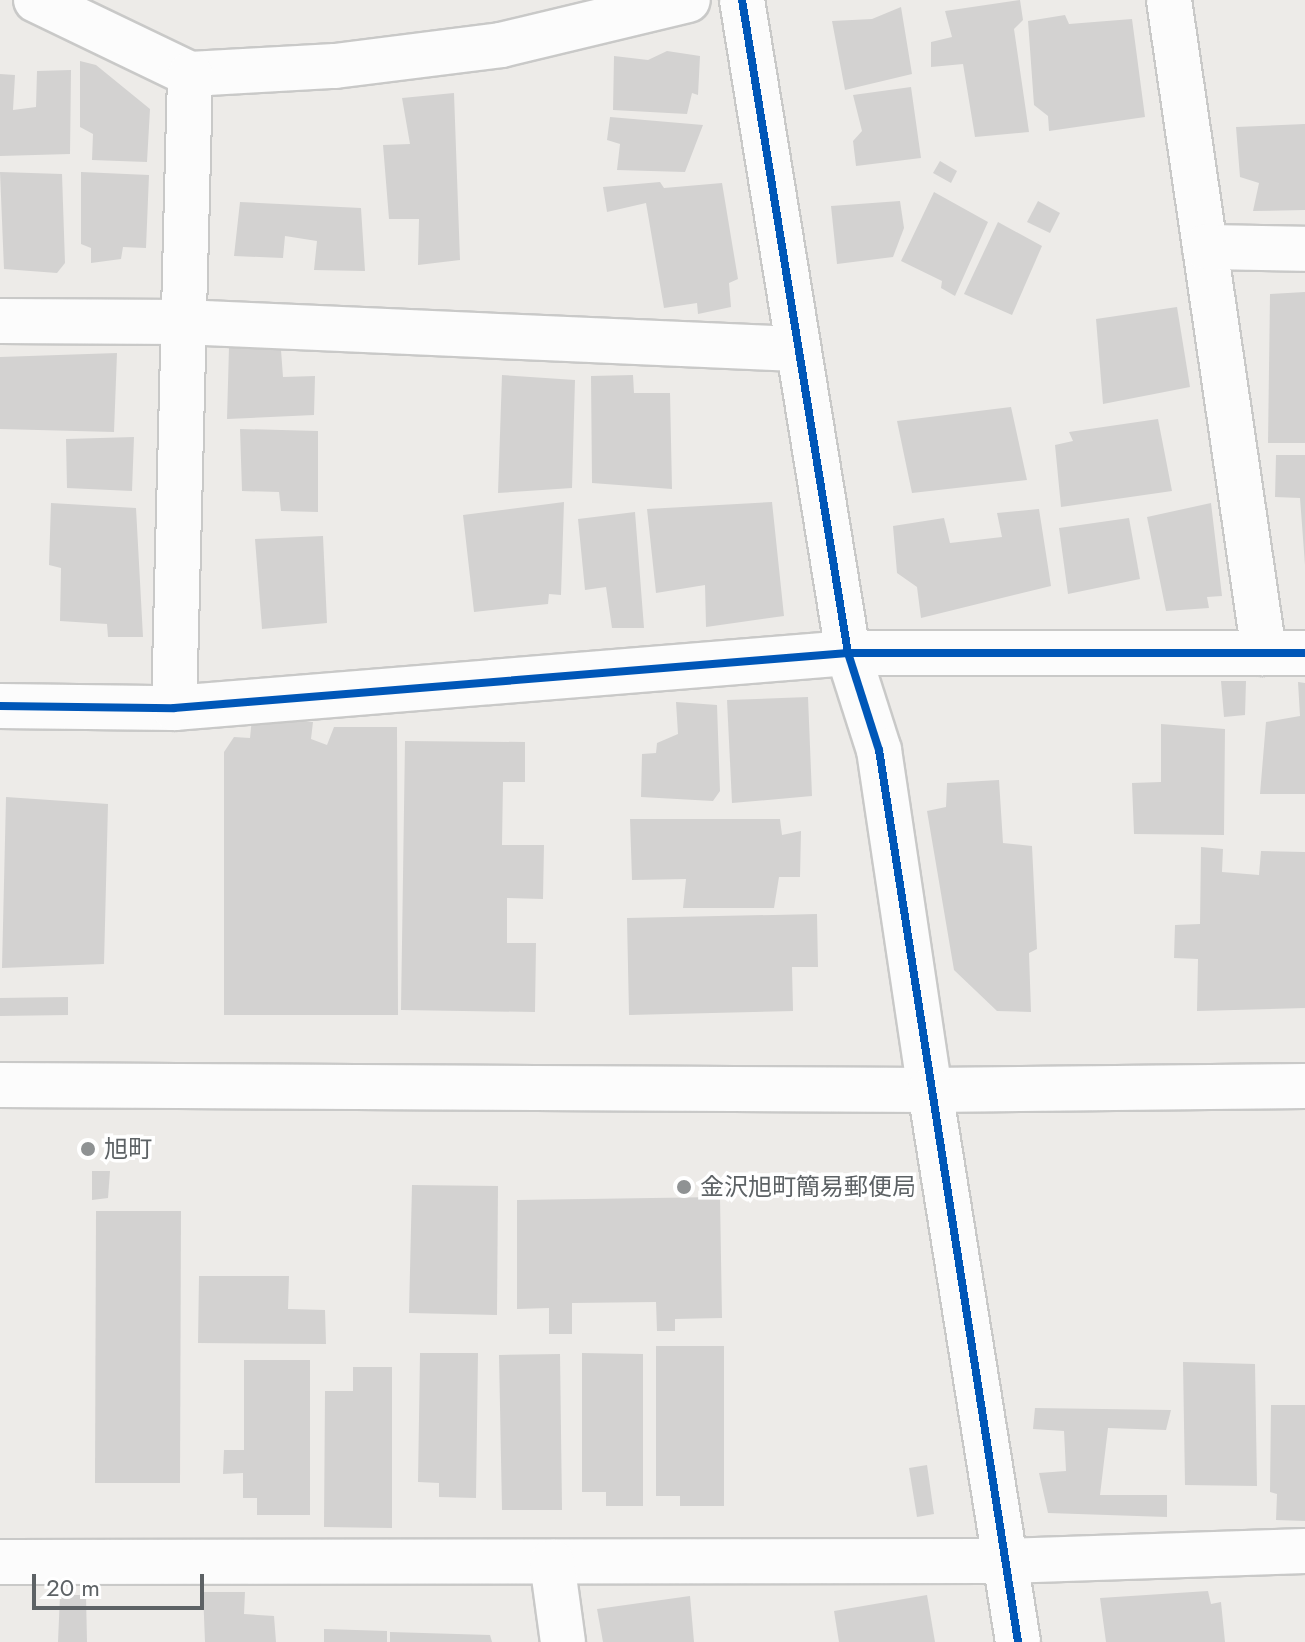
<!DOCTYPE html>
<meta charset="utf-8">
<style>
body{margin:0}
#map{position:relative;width:1305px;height:1642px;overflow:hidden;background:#edebe8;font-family:Jost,"Noto Sans JP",sans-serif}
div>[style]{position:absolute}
.building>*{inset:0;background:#d3d2d1}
.roads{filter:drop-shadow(2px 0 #c9c9c8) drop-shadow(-2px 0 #c9c9c8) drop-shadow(0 2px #c9c9c8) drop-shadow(0 -2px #c9c9c8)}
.minor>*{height:44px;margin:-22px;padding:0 22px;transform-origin:22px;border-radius:22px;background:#fcfcfc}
.tertiary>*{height:44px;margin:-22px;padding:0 22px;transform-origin:22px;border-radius:22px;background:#fcfcfc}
.cycleway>*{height:8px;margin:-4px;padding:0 4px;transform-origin:4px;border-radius:4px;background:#0057b8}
.dots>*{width:22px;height:22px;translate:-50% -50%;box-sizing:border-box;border:4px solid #fff;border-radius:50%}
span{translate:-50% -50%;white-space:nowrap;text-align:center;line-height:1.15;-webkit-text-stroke:7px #fff;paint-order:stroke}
.poi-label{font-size:24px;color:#5d6265}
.left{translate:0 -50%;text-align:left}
.scale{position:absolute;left:32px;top:1574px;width:172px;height:36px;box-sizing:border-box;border:4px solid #5d6265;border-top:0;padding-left:10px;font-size:24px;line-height:28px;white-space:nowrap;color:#5d6265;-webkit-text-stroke:6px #fff;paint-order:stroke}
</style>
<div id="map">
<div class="building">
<div style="clip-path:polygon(1020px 0,1023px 20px,1014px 29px,1029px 132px,975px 137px,963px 64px,931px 67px,931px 42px,952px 37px,945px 11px)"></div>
<div style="clip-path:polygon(901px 7px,912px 74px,845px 90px,832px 21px,872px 19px)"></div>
<div style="clip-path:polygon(1065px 15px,1069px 24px,1132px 19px,1145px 117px,1049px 131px,1048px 116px,1034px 105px,1028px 21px)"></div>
<div style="clip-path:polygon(667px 51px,700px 56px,698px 95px,692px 93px,687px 114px,613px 110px,614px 56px,648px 60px)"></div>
<div style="clip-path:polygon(80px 61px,96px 65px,150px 109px,147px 162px,92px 160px,93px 134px,80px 127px)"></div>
<div style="clip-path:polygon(71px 70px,70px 154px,0 156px,0 74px,15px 75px,13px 110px,36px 107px,37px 71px)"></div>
<div style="clip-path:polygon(911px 87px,921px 158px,856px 166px,853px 141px,862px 131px,853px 95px)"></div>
<div style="clip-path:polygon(454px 93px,460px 260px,418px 265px,419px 219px,389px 219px,383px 145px,410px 144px,402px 98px)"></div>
<div style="clip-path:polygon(610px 117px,703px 125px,685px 172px,617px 170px,620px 144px,607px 140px)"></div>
<div style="clip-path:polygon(1305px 124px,1305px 210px,1253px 211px,1259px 183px,1240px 177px,1236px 127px)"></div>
<div style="clip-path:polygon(940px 161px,957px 171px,951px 183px,933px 173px)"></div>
<div style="clip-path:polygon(0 172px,62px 174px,65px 263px,57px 273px,4px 269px)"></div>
<div style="clip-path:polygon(81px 172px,149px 175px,146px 248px,123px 247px,121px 259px,91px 263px,91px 248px,81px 244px)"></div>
<div style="clip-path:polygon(660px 182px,664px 188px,722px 183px,738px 279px,729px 283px,731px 307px,698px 314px,697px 303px,664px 308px,646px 203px,607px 212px,603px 187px)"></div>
<div style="clip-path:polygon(934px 192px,988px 222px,955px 296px,941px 288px,942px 281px,901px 261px)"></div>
<div style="clip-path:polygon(900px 201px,904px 228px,893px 257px,837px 264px,831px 206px)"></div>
<div style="clip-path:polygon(1038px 201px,1060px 213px,1050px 233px,1027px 222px)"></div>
<div style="clip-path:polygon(240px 202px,361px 208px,365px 271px,314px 270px,317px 241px,285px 236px,283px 258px,234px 256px)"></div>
<div style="clip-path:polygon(998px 222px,1042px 246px,1012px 315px,964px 294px)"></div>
<div style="clip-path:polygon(1305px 292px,1305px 443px,1268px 443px,1270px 294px)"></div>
<div style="clip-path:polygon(1177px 307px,1190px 387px,1103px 404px,1096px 319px)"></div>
<div style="clip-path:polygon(229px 347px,281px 350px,283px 377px,315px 376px,314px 415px,227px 419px)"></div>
<div style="clip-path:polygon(117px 353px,114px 432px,0 429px,0 357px)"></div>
<div style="clip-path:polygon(502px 375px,575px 380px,572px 488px,498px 493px)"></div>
<div style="clip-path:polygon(633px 375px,634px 393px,670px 393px,672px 489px,592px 483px,591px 376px)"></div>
<div style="clip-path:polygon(1011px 407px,1027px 480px,912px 493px,897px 421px)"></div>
<div style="clip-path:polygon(1158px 419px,1172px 491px,1061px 507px,1055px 445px,1073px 441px,1069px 432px)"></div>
<div style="clip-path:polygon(240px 429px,318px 431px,318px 512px,281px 511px,279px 492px,242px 491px)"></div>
<div style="clip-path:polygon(134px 437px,132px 491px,67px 488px,66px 439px)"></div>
<div style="clip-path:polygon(1276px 455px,1305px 455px,1305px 565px,1300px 498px,1275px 497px)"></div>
<div style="clip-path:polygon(564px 502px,561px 595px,549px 594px,548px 604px,474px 612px,463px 515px)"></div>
<div style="clip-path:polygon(772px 502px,784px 616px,706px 627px,705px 585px,656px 593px,647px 509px)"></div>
<div style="clip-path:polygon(51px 503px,136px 508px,143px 637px,108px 637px,107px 624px,60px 621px,61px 568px,49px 565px)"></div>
<div style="clip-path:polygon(1211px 503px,1222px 596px,1207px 597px,1209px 608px,1166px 611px,1147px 517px)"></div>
<div style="clip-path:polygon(1039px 509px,1051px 586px,921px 618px,917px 587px,897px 573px,893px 526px,944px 518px,950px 543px,1002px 537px,997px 513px)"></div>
<div style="clip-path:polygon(635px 512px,644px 628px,612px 628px,606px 587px,585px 590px,578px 519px)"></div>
<div style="clip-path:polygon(1129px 518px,1140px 579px,1068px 594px,1059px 528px)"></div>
<div style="clip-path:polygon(323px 536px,327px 623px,262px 629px,255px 539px)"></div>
<div style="clip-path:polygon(1221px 681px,1246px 681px,1245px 715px,1224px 717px)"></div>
<div style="clip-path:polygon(1298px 682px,1305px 683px,1305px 794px,1260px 794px,1266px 722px,1300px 716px)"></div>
<div style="clip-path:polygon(808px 697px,812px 796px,732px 803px,727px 700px)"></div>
<div style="clip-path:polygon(676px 702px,717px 705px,720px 791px,713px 801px,641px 797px,642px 754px,656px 753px,657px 743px,678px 734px)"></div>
<div style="clip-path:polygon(252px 718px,313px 722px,311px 739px,327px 745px,334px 727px,397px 727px,398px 1015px,224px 1015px,224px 752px,234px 737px,250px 738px)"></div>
<div style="clip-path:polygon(1161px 724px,1225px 729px,1224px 835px,1134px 834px,1132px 783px,1161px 782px)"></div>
<div style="clip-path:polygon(405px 741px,525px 742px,525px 782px,503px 782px,502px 845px,544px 845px,543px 899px,507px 898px,507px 943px,536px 943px,535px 1012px,401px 1010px)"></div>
<div style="clip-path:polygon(999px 780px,1003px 843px,1032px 846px,1037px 949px,1029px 953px,1031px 1012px,997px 1011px,954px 970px,927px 811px,946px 807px,947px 783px)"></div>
<div style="clip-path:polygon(6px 797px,108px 804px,104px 964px,2px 968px)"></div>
<div style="clip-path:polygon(630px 819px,780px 819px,782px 835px,801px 831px,800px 877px,779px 877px,774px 908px,683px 908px,686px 879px,632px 880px)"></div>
<div style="clip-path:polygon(1201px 847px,1223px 849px,1222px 872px,1259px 875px,1261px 851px,1305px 852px,1305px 1008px,1197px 1011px,1198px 959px,1174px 958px,1175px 925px,1200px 924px)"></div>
<div style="clip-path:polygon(817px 914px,818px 967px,792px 967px,793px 1011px,629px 1015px,627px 918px)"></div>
<div style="clip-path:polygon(68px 997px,68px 1015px,0 1016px,0 998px)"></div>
<div style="clip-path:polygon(92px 1171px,110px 1171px,108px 1198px,92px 1200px)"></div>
<div style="clip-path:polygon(412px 1185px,498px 1186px,497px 1315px,409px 1313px)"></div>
<div style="clip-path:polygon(720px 1197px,722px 1318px,675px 1319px,675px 1331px,657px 1331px,656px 1302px,572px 1303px,572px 1334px,549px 1334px,549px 1308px,517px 1309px,517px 1200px)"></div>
<div style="clip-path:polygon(96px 1211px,181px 1211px,180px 1483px,95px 1483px)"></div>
<div style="clip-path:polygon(199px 1276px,289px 1276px,288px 1309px,325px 1310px,326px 1344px,198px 1343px)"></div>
<div style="clip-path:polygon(656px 1346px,724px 1346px,724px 1506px,680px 1506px,680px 1496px,656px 1496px)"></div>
<div style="clip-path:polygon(420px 1353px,478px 1353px,476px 1498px,439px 1497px,439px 1483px,418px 1482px)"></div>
<div style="clip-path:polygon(582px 1353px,643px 1354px,643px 1506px,606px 1506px,606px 1492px,582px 1492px)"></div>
<div style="clip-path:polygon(560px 1354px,562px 1510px,502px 1510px,499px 1355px)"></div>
<div style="clip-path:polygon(244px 1360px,310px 1360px,310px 1515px,257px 1515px,257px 1498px,243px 1498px,243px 1473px,223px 1474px,224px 1450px,244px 1450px)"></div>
<div style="clip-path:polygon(1183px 1362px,1255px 1364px,1257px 1486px,1185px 1485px)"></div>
<div style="clip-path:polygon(353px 1367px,392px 1367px,392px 1528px,324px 1527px,325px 1391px,353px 1391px)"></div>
<div style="clip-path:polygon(1271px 1405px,1305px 1405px,1305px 1521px,1276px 1520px,1277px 1494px,1270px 1492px)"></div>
<div style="clip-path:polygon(1035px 1408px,1171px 1410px,1166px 1430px,1108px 1428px,1100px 1495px,1167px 1495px,1167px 1517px,1048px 1513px,1039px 1473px,1066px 1471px,1064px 1431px,1033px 1429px)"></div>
<div style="clip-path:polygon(927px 1465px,934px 1514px,917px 1517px,909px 1468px)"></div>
<div style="clip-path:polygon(1208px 1591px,1211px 1604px,1221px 1602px,1225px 1642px,1106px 1642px,1100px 1598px)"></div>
<div style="clip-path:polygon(203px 1592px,245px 1592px,244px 1614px,274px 1616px,276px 1642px,205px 1642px)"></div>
<div style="clip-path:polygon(60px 1595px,86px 1595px,87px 1642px,58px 1642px)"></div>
<div style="clip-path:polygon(927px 1595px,935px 1642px,839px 1642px,834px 1611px)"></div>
<div style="clip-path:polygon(690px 1596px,694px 1642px,603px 1642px,597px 1609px)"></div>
<div style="clip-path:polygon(324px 1629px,387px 1631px,387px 1642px,324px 1642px)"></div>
<div style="clip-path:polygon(390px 1632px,490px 1635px,492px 1642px,390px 1642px)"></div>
</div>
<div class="roads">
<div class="minor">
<div style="left:36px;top:0;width:171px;rotate:25.7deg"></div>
<div style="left:190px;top:74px;width:145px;rotate:-3.2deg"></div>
<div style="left:335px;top:66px;width:167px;rotate:-7.2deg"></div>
<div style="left:501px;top:45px;width:192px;rotate:-13.5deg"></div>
<div style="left:742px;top:0;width:662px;rotate:80.78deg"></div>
<div style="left:848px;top:653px;width:102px;rotate:72.3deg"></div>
<div style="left:879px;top:750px;width:344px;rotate:81.5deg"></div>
<div style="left:1169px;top:0;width:660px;rotate:81.72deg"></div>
<div style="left:1205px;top:247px;width:100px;rotate:1.1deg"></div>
<div style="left:0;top:321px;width:182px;rotate:0.3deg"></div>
<div style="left:182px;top:322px;width:615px;rotate:2.52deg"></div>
<div style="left:0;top:706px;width:174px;rotate:0.7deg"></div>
<div style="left:174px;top:708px;width:676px;rotate:-4.67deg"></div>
<div style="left:848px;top:653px;width:457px"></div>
<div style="left:174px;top:708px;width:634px;rotate:-88.55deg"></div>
<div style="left:0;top:1562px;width:1005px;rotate:-0.06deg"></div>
<div style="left:1005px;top:1561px;width:300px;rotate:-1.9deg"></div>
<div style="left:552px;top:1562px;width:81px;rotate:82.2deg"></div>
</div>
<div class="tertiary">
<div style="left:0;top:1085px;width:930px;rotate:0.31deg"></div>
<div style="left:930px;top:1090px;width:375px;rotate:-0.6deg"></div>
<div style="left:930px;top:1090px;width:559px;rotate:80.94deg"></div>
</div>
</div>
<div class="cycleway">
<div style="left:742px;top:0;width:662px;rotate:80.78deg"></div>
<div style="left:848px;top:653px;width:102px;rotate:72.3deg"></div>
<div style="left:879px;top:750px;width:903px;rotate:81.14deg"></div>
<div style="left:0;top:706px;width:174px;rotate:0.7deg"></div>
<div style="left:174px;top:708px;width:676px;rotate:-4.67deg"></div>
<div style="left:848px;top:653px;width:457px"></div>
</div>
<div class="dots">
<div style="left:88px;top:1149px;background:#8f9293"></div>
<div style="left:684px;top:1187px;background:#8f9293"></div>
</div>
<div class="poi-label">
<span class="left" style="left:104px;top:1149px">旭町</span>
<span class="left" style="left:700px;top:1187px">金沢旭町簡易郵便局</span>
</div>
<div class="scale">20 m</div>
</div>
